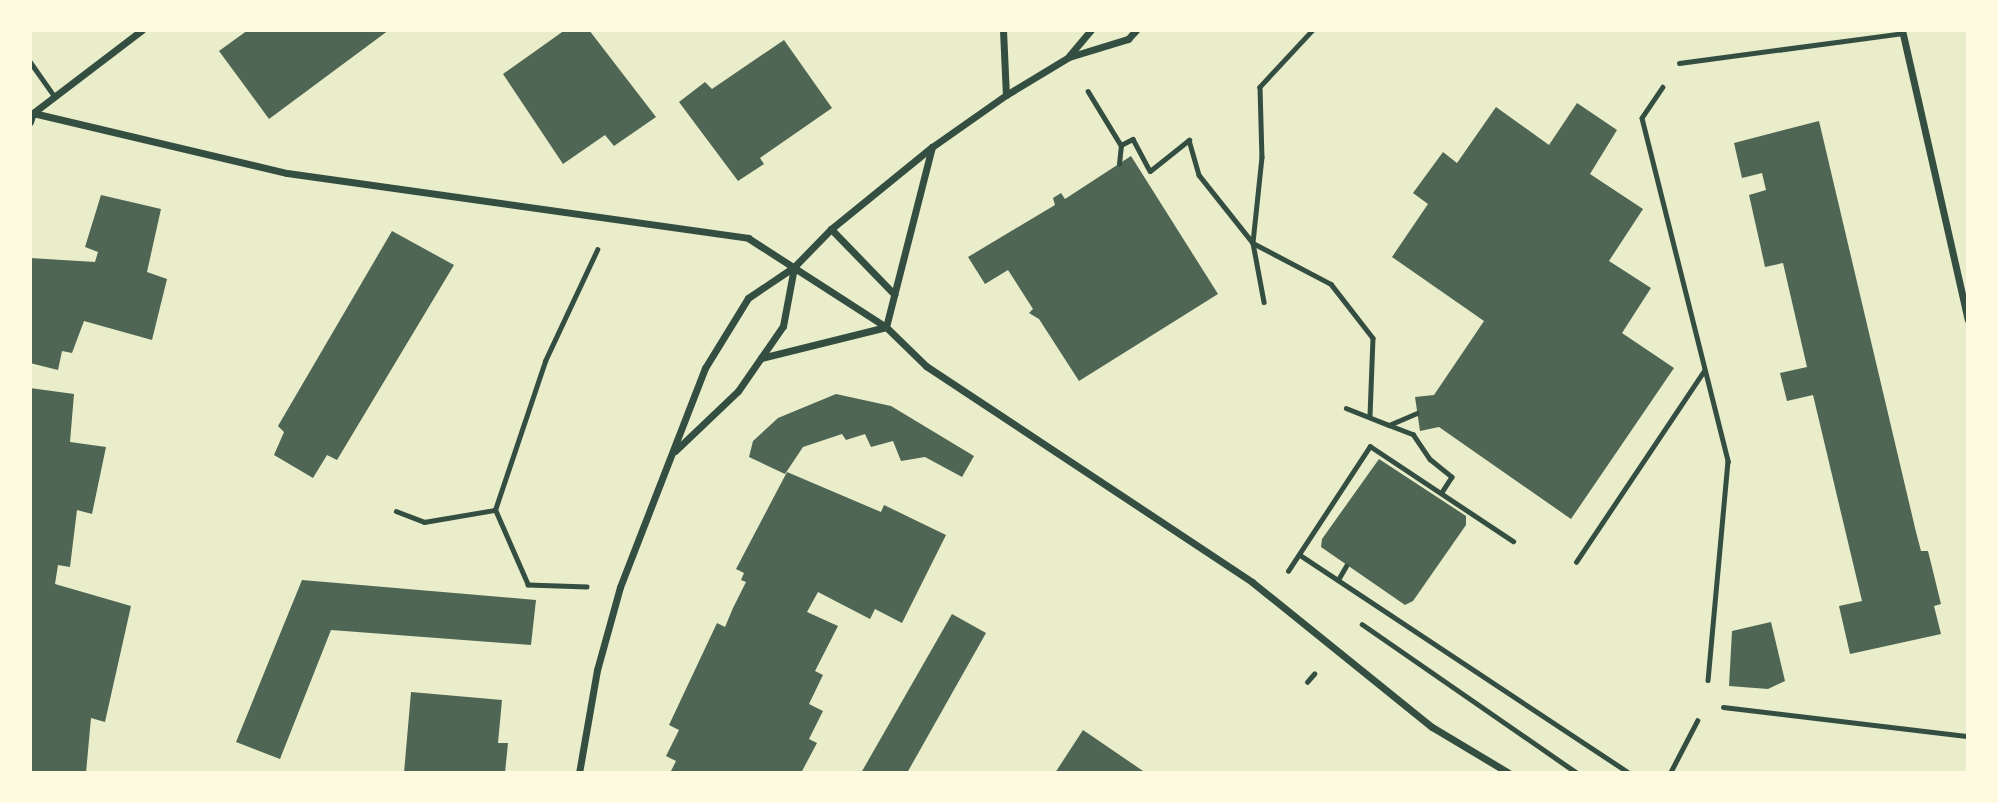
<!DOCTYPE html>
<style>
body{margin:0}
#map{position:relative;width:1998px;height:803px;overflow:hidden;background:#e9edc9;font-family:"Open Sans",sans-serif}
div>[style]{position:absolute}
.building>*{inset:0;background:#4f6655}
.path>*{height:4.5px;margin:-2.25px;padding:0 2.25px;transform-origin:2.25px;border-radius:2.25px;background:#344e41}
.service>*{height:5px;margin:-2.5px;padding:0 2.5px;transform-origin:2.5px;border-radius:2.5px;background:#344e41}
.minor>*{height:7px;margin:-3.5px;padding:0 3.5px;transform-origin:3.5px;border-radius:3.5px;background:#344e41}
span{translate:-50% -50%;white-space:nowrap;text-align:center;line-height:1.15;-webkit-text-stroke:7px #fefae0;paint-order:stroke}
.frame{position:absolute;inset:0;border:32px solid #fefae0;pointer-events:none}
</style>
<div id="map">
<div class="building">
<div style="clip-path:polygon(248px 30px,389px 30px,269px 119px,219px 51px)"></div>
<div style="clip-path:polygon(565px 30px,589px 30px,656px 117px,614px 146px,605px 135px,563px 164px,503px 74px)"></div>
<div style="clip-path:polygon(784px 40px,832px 108px,760px 158px,764px 164px,738px 181px,679px 102px,705px 82px,712px 89px)"></div>
<div style="clip-path:polygon(1577px 103px,1617px 130px,1590px 174px,1643px 209px,1609px 261px,1651px 288px,1622px 333px,1674px 368px,1571px 519px,1439px 427px,1420px 431px,1415px 397px,1434px 395px,1484px 321px,1392px 257px,1428px 204px,1413px 193px,1443px 152px,1457px 163px,1496px 107px,1549px 145px)"></div>
<div style="clip-path:polygon(1819px 121px,1916px 532px,1921px 551px,1928px 551px,1941px 604px,1934px 606px,1941px 634px,1850px 654px,1839px 606px,1862px 601px,1813px 395px,1787px 401px,1780px 373px,1807px 367px,1783px 263px,1765px 267px,1760px 244px,1749px 195px,1766px 190px,1762px 173px,1742px 178px,1734px 143px)"></div>
<div style="clip-path:polygon(1131px 156px,1218px 294px,1079px 381px,1039px 319px,1029px 313px,1033px 309px,1008px 270px,985px 284px,968px 257px,1055px 205px,1053px 198px,1061px 193px,1065px 199px)"></div>
<div style="clip-path:polygon(101px 195px,161px 209px,147px 272px,167px 279px,152px 340px,84px 321px,72px 353px,62px 351px,58px 370px,30px 363px,30px 258px,95px 262px,98px 252px,85px 247px)"></div>
<div style="clip-path:polygon(392px 231px,454px 265px,337px 460px,327px 455px,313px 478px,274px 455px,284px 432px,278px 426px)"></div>
<div style="clip-path:polygon(30px 388px,74px 394px,70px 442px,106px 447px,92px 514px,77px 510px,70px 567px,58px 565px,55px 584px,131px 606px,105px 722px,91px 718px,86px 773px,30px 773px)"></div>
<div style="clip-path:polygon(836px 394px,891px 406px,974px 456px,962px 477px,925px 457px,901px 461px,893px 441px,871px 447px,865px 434px,846px 440px,842px 434px,803px 447px,785px 474px,749px 457px,753px 441px,778px 418px)"></div>
<div style="clip-path:polygon(1379px 459px,1466px 516px,1466px 525px,1413px 601px,1405px 605px,1321px 547px,1322px 539px)"></div>
<div style="clip-path:polygon(787px 472px,881px 512px,884px 505px,946px 535px,902px 623px,875px 609px,870px 619px,818px 592px,807px 612px,838px 626px,815px 671px,823px 675px,809px 704px,823px 711px,809px 739px,817px 743px,801px 773px,670px 773px,676px 761px,666px 756px,679px 730px,669px 725px,717px 623px,725px 627px,733px 608px,746px 582px,741px 580px,744px 573px,736px 569px)"></div>
<div style="clip-path:polygon(302px 580px,536px 600px,531px 645px,331px 630px,280px 759px,236px 742px)"></div>
<div style="clip-path:polygon(952px 614px,986px 633px,907px 773px,861px 773px)"></div>
<div style="clip-path:polygon(1771px 622px,1785px 681px,1768px 689px,1729px 686px,1732px 631px)"></div>
<div style="clip-path:polygon(411px 692px,502px 700px,498px 743px,508px 743px,505px 773px,404px 773px)"></div>
<div style="clip-path:polygon(1083px 730px,1146px 773px,1055px 773px)"></div>
</div>
<div class="path">
<div style="left:1313px;top:30px;width:78px;rotate:132.9deg"></div>
<div style="left:1260px;top:87px;width:70px;rotate:88.4deg"></div>
<div style="left:1262px;top:157px;width:86px;rotate:96deg"></div>
<div style="left:1253px;top:243px;width:88px;rotate:27.7deg"></div>
<div style="left:1331px;top:284px;width:68px;rotate:52.1deg"></div>
<div style="left:1373px;top:338px;width:79px;rotate:92.2deg"></div>
<div style="left:1663px;top:87px;width:37px;rotate:124deg"></div>
<div style="left:1642px;top:118px;width:354px;rotate:75.9deg"></div>
<div style="left:1728px;top:461px;width:220px;rotate:95.2deg"></div>
<div style="left:1088px;top:91px;width:63px;rotate:58.6deg"></div>
<div style="left:1119px;top:164px;width:19px;rotate:-84deg"></div>
<div style="left:1121px;top:145px;width:13px;rotate:-27deg"></div>
<div style="left:1133px;top:139px;width:36px;rotate:62deg"></div>
<div style="left:1150px;top:171px;width:50px;rotate:-38.5deg"></div>
<div style="left:1189px;top:140px;width:36px;rotate:74deg"></div>
<div style="left:1199px;top:175px;width:87px;rotate:51.5deg"></div>
<div style="left:1253px;top:243px;width:60px;rotate:79.4deg"></div>
<div style="left:1346px;top:408px;width:46px;rotate:21.6deg"></div>
<div style="left:1389px;top:425px;width:30px;rotate:-23deg"></div>
<div style="left:1389px;top:425px;width:26px;rotate:21deg"></div>
<div style="left:1413px;top:434px;width:30px;rotate:56deg"></div>
<div style="left:1430px;top:459px;width:28px;rotate:39deg"></div>
<div style="left:1452px;top:477px;width:17px;rotate:123deg"></div>
<div style="left:396px;top:511px;width:30px;rotate:21deg"></div>
<div style="left:424px;top:522px;width:72px;rotate:-9.6deg"></div>
<div style="left:1300px;top:555px;width:395px;rotate:33.5deg"></div>
<div style="left:1576px;top:562px;width:230px;rotate:-56.2deg"></div>
<div style="left:1288px;top:571px;width:149px;rotate:-56.7deg"></div>
<div style="left:1370px;top:446px;width:172px;rotate:33.6deg"></div>
<div style="left:1338px;top:580px;width:16px;rotate:-60deg"></div>
<div style="left:587px;top:587px;width:59px;rotate:-178.1deg"></div>
<div style="left:528px;top:585px;width:82px;rotate:-113.7deg"></div>
<div style="left:495px;top:510px;width:157px;rotate:-71.4deg"></div>
<div style="left:545px;top:361px;width:123px;rotate:-64.9deg"></div>
<div style="left:1362px;top:624px;width:262px;rotate:34.7deg"></div>
<div style="left:1307px;top:682px;width:11px;rotate:-49deg"></div>
<div style="left:1670px;top:773px;width:59px;rotate:-62.6deg"></div>
</div>
<div class="service">
<div style="left:30px;top:62px;width:42px;rotate:54.8deg"></div>
<div style="left:1679px;top:63px;width:226px;rotate:-7.6deg"></div>
<div style="left:1723px;top:707px;width:247px;rotate:6.8deg"></div>
</div>
<div class="minor">
<div style="left:1003px;top:30px;width:65px;rotate:87.4deg"></div>
<div style="left:1902px;top:30px;width:297px;rotate:77.2deg"></div>
<div style="left:1069px;top:56px;width:34px;rotate:-50deg"></div>
<div style="left:33px;top:113px;width:261px;rotate:13.3deg"></div>
<div style="left:287px;top:173px;width:466px;rotate:8deg"></div>
<div style="left:748px;top:238px;width:164px;rotate:32.8deg"></div>
<div style="left:886px;top:327px;width:56px;rotate:44.3deg"></div>
<div style="left:926px;top:366px;width:391px;rotate:33.5deg"></div>
<div style="left:1252px;top:582px;width:231px;rotate:38.9deg"></div>
<div style="left:1432px;top:727px;width:90px;rotate:30.9deg"></div>
<div style="left:30px;top:122px;width:9px;rotate:-72deg"></div>
<div style="left:33px;top:113px;width:137px;rotate:-37.3deg"></div>
<div style="left:831px;top:229px;width:91px;rotate:45.9deg"></div>
<div style="left:886px;top:327px;width:186px;rotate:-75.7deg"></div>
<div style="left:761px;top:358px;width:129px;rotate:-13.9deg"></div>
<div style="left:675px;top:451px;width:87px;rotate:-43.6deg"></div>
<div style="left:738px;top:391px;width:79px;rotate:-55.3deg"></div>
<div style="left:783px;top:326px;width:60px;rotate:-79.4deg"></div>
<div style="left:579px;top:773px;width:105px;rotate:-80.1deg"></div>
<div style="left:597px;top:670px;width:86px;rotate:-74.5deg"></div>
<div style="left:620px;top:587px;width:235px;rotate:-68.8deg"></div>
<div style="left:705px;top:368px;width:82px;rotate:-58.4deg"></div>
<div style="left:748px;top:298px;width:55px;rotate:-34deg"></div>
<div style="left:794px;top:267px;width:53px;rotate:-45.8deg"></div>
<div style="left:831px;top:229px;width:130px;rotate:-39.1deg"></div>
<div style="left:932px;top:147px;width:90px;rotate:-35.1deg"></div>
<div style="left:1006px;top:95px;width:74px;rotate:-31.1deg"></div>
<div style="left:1069px;top:57px;width:62px;rotate:-17deg"></div>
<div style="left:1128px;top:39px;width:12px;rotate:-48deg"></div>
</div>
<div class="frame"></div>
</div>
